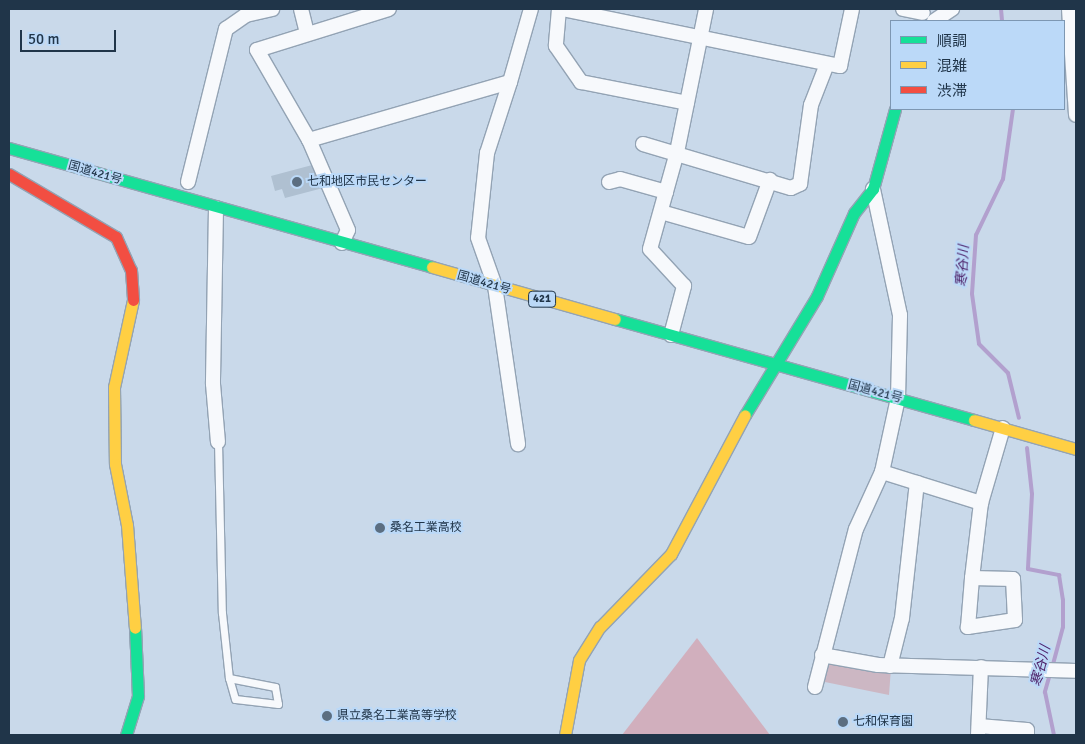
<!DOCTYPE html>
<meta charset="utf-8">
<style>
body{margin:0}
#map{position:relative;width:1085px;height:744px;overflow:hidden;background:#c9d9ea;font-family:Signika,"Noto Sans JP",sans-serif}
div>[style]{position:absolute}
.green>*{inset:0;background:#ccb7c3}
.forest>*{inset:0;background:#d1afbd}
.stream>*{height:4px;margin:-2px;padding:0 2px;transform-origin:2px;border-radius:2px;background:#b2a0ce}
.building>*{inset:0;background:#afc0d1}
.roads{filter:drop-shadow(1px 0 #93a3b4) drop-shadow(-1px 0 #93a3b4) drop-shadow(0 1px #93a3b4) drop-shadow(0 -1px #93a3b4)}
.lane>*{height:7px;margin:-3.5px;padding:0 3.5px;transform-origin:3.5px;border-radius:3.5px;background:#f7f9fc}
.street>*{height:14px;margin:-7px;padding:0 7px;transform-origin:7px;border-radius:7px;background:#f7f9fc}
.fast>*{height:11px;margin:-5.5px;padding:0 5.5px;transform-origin:5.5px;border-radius:5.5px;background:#16e098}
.slow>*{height:11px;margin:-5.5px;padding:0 5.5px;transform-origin:5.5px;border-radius:5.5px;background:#ffcf43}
.jam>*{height:11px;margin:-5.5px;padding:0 5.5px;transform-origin:5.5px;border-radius:5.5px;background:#f24e42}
.dots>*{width:14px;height:14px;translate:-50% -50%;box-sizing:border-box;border:2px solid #bbd9f8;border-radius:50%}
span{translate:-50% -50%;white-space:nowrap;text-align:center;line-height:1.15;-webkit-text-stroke:4px #bbd9f8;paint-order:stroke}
.shield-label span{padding:1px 4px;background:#bbd9f8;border:1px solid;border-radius:4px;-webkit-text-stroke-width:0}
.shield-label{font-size:11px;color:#203549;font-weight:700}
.street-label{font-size:12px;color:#203549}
.poi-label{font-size:12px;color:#203549}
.left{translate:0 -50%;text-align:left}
.water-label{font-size:14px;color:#4e226a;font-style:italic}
.frame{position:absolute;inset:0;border:10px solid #203549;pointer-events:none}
.legend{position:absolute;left:890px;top:20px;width:175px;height:90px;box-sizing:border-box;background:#bbd9f8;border:1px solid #7d97b2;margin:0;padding:6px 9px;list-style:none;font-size:15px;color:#203549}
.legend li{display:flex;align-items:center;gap:10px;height:25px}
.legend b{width:25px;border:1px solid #7d97b2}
.scale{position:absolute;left:20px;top:30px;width:96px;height:22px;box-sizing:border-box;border:2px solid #203549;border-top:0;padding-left:6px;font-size:15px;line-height:18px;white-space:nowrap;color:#203549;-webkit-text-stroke:4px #bbd9f8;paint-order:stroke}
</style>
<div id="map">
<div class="green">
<div style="clip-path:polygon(824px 658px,891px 668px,889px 695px,820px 681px)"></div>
</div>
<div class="forest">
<div style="clip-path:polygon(697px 638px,770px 735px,622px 735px)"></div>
</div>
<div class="stream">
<div style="left:1001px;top:9px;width:12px;rotate:85deg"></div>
<div style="left:1013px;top:109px;width:71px;rotate:98.1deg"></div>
<div style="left:1003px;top:179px;width:62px;rotate:115.7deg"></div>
<div style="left:976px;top:235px;width:59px;rotate:93.9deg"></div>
<div style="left:972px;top:294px;width:50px;rotate:82deg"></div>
<div style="left:979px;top:344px;width:41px;rotate:45deg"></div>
<div style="left:1008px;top:373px;width:46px;rotate:76.3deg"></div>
<div style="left:1027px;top:448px;width:46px;rotate:83.8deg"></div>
<div style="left:1032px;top:494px;width:75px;rotate:93.1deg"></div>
<div style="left:1028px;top:569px;width:32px;rotate:11deg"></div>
<div style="left:1059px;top:575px;width:25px;rotate:81deg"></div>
<div style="left:1063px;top:600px;width:27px;rotate:90deg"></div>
<div style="left:1063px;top:627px;width:42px;rotate:105deg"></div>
<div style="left:1050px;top:674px;width:19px;rotate:106deg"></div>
<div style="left:1045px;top:692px;width:44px;rotate:78.2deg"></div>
</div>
<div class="building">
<div style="clip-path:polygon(316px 164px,323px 188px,285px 198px,282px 189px,275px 191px,271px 176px)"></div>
</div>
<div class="roads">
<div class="lane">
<div style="left:218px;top:442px;width:171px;rotate:88.7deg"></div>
<div style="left:222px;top:613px;width:65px;rotate:83.9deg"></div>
<div style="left:229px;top:678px;width:47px;rotate:11.1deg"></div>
<div style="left:275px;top:687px;width:17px;rotate:80deg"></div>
<div style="left:278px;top:704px;width:43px;rotate:-173.4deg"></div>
<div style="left:235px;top:699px;width:22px;rotate:-106deg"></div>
</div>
<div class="street">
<div style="left:301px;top:9px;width:25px;rotate:76deg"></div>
<div style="left:559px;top:9px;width:37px;rotate:95deg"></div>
<div style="left:556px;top:46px;width:44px;rotate:55.2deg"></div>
<div style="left:581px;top:82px;width:108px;rotate:11.2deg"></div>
<div style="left:562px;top:9px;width:284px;rotate:11.6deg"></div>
<div style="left:840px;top:66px;width:58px;rotate:-78.1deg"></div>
<div style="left:903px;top:9px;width:20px;rotate:11deg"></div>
<div style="left:1069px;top:9px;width:106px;rotate:86.2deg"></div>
<div style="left:934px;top:21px;width:22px;rotate:-34deg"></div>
<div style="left:510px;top:82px;width:76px;rotate:-74deg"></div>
<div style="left:309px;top:140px;width:104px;rotate:-120deg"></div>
<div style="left:257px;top:50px;width:138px;rotate:-17.3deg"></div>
<div style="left:643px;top:144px;width:154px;rotate:16.6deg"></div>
<div style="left:791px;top:188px;width:10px;rotate:-24deg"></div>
<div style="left:800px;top:184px;width:80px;rotate:-82.1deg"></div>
<div style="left:811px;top:105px;width:44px;rotate:-68.7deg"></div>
<div style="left:188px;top:182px;width:158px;rotate:-76.1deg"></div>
<div style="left:226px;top:29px;width:24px;rotate:-35deg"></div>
<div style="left:246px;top:15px;width:27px;rotate:-13deg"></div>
<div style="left:609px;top:182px;width:11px;rotate:-15deg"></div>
<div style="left:620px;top:179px;width:48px;rotate:15.8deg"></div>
<div style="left:216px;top:208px;width:176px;rotate:91deg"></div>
<div style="left:213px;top:384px;width:58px;rotate:85.1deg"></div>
<div style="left:661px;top:212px;width:91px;rotate:15.9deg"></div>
<div style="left:749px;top:237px;width:61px;rotate:-69.8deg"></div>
<div style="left:342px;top:243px;width:14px;rotate:-65deg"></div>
<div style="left:348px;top:230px;width:98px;rotate:-113.4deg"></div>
<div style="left:309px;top:140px;width:209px;rotate:-16.1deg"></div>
<div style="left:510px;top:82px;width:75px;rotate:107.9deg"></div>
<div style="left:487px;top:153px;width:85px;rotate:96deg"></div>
<div style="left:478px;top:238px;width:51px;rotate:70.5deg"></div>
<div style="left:495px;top:286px;width:160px;rotate:81.7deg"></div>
<div style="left:671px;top:335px;width:51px;rotate:-75.1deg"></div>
<div style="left:684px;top:286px;width:50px;rotate:-132.6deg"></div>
<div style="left:650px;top:249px;width:101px;rotate:-74.4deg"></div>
<div style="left:677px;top:152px;width:146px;rotate:-78.5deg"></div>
<div style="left:882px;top:472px;width:104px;rotate:17.4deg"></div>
<div style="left:972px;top:578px;width:41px;rotate:1.4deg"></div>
<div style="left:1013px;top:579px;width:41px;rotate:87.2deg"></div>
<div style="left:1015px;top:620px;width:48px;rotate:171.5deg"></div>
<div style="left:968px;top:627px;width:49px;rotate:-85.3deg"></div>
<div style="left:972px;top:578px;width:76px;rotate:-83.2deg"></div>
<div style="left:981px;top:503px;width:78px;rotate:-73.7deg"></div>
<div style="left:822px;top:655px;width:57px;rotate:10.1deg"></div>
<div style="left:878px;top:665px;width:198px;rotate:1.7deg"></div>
<div style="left:890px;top:666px;width:49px;rotate:-76deg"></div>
<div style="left:902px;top:618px;width:136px;rotate:-83.7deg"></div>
<div style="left:815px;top:687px;width:163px;rotate:-75.5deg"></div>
<div style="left:856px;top:529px;width:63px;rotate:-65.5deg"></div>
<div style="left:882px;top:472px;width:76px;rotate:-77.8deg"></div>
<div style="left:898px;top:398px;width:83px;rotate:-88.6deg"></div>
<div style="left:900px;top:315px;width:129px;rotate:-102.1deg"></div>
<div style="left:979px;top:726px;width:48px;rotate:4.8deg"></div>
<div style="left:1027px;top:730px;width:5px;rotate:90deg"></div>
<div style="left:978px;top:735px;width:68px;rotate:-87.5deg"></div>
</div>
<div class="fast">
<div style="left:9px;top:148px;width:439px;rotate:15.7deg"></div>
<div style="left:615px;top:319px;width:373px;rotate:15.7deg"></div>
<div style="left:745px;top:415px;width:139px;rotate:-58.8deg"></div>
<div style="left:817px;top:296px;width:91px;rotate:-66deg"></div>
<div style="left:854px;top:213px;width:31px;rotate:-52deg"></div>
<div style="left:873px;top:189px;width:83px;rotate:-74.6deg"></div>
<div style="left:126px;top:735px;width:41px;rotate:-72.9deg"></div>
<div style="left:138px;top:696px;width:68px;rotate:-92.5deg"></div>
</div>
<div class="slow">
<div style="left:432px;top:267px;width:190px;rotate:15.9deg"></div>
<div style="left:133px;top:300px;width:89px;rotate:102.3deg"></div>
<div style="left:114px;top:387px;width:77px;rotate:89.3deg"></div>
<div style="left:115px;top:464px;width:62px;rotate:78.9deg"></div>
<div style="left:127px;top:525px;width:103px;rotate:85.6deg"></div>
<div style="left:974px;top:420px;width:106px;rotate:15.9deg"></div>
<div style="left:565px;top:735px;width:76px;rotate:-79.4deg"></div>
<div style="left:579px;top:660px;width:39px;rotate:-58deg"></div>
<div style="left:600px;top:627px;width:102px;rotate:-45.8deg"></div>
<div style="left:671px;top:554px;width:157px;rotate:-62deg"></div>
</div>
<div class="jam">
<div style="left:9px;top:174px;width:124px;rotate:30.5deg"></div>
<div style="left:116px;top:237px;width:36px;rotate:66deg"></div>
<div style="left:131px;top:270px;width:30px;rotate:86deg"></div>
</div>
</div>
<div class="dots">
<div style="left:297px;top:182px;background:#5b6e81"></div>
<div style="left:380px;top:528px;background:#5b6e81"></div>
<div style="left:327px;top:716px;background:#5b6e81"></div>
<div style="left:843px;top:722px;background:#5b6e81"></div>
</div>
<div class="shield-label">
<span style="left:542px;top:299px">421</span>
</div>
<div class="street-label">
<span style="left:95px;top:173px;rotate:16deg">国道421号</span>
<span style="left:484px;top:283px;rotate:16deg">国道421号</span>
<span style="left:875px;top:392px;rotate:15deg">国道421号</span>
</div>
<div class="poi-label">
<span class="left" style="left:307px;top:182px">七和地区市民センター</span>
<span class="left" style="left:390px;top:528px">桑名工業高校</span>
<span class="left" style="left:337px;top:716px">県立桑名工業高等学校</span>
<span class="left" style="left:853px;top:722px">七和保育園</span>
</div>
<div class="water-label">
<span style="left:963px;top:266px;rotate:-86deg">寒谷川</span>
<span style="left:1041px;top:666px;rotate:-76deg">寒谷川</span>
</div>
<div class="frame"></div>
<ul class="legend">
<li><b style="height:6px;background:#16e098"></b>順調</li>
<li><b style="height:6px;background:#ffcf43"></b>混雑</li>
<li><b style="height:6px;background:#f24e42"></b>渋滞</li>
</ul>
<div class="scale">50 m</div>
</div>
